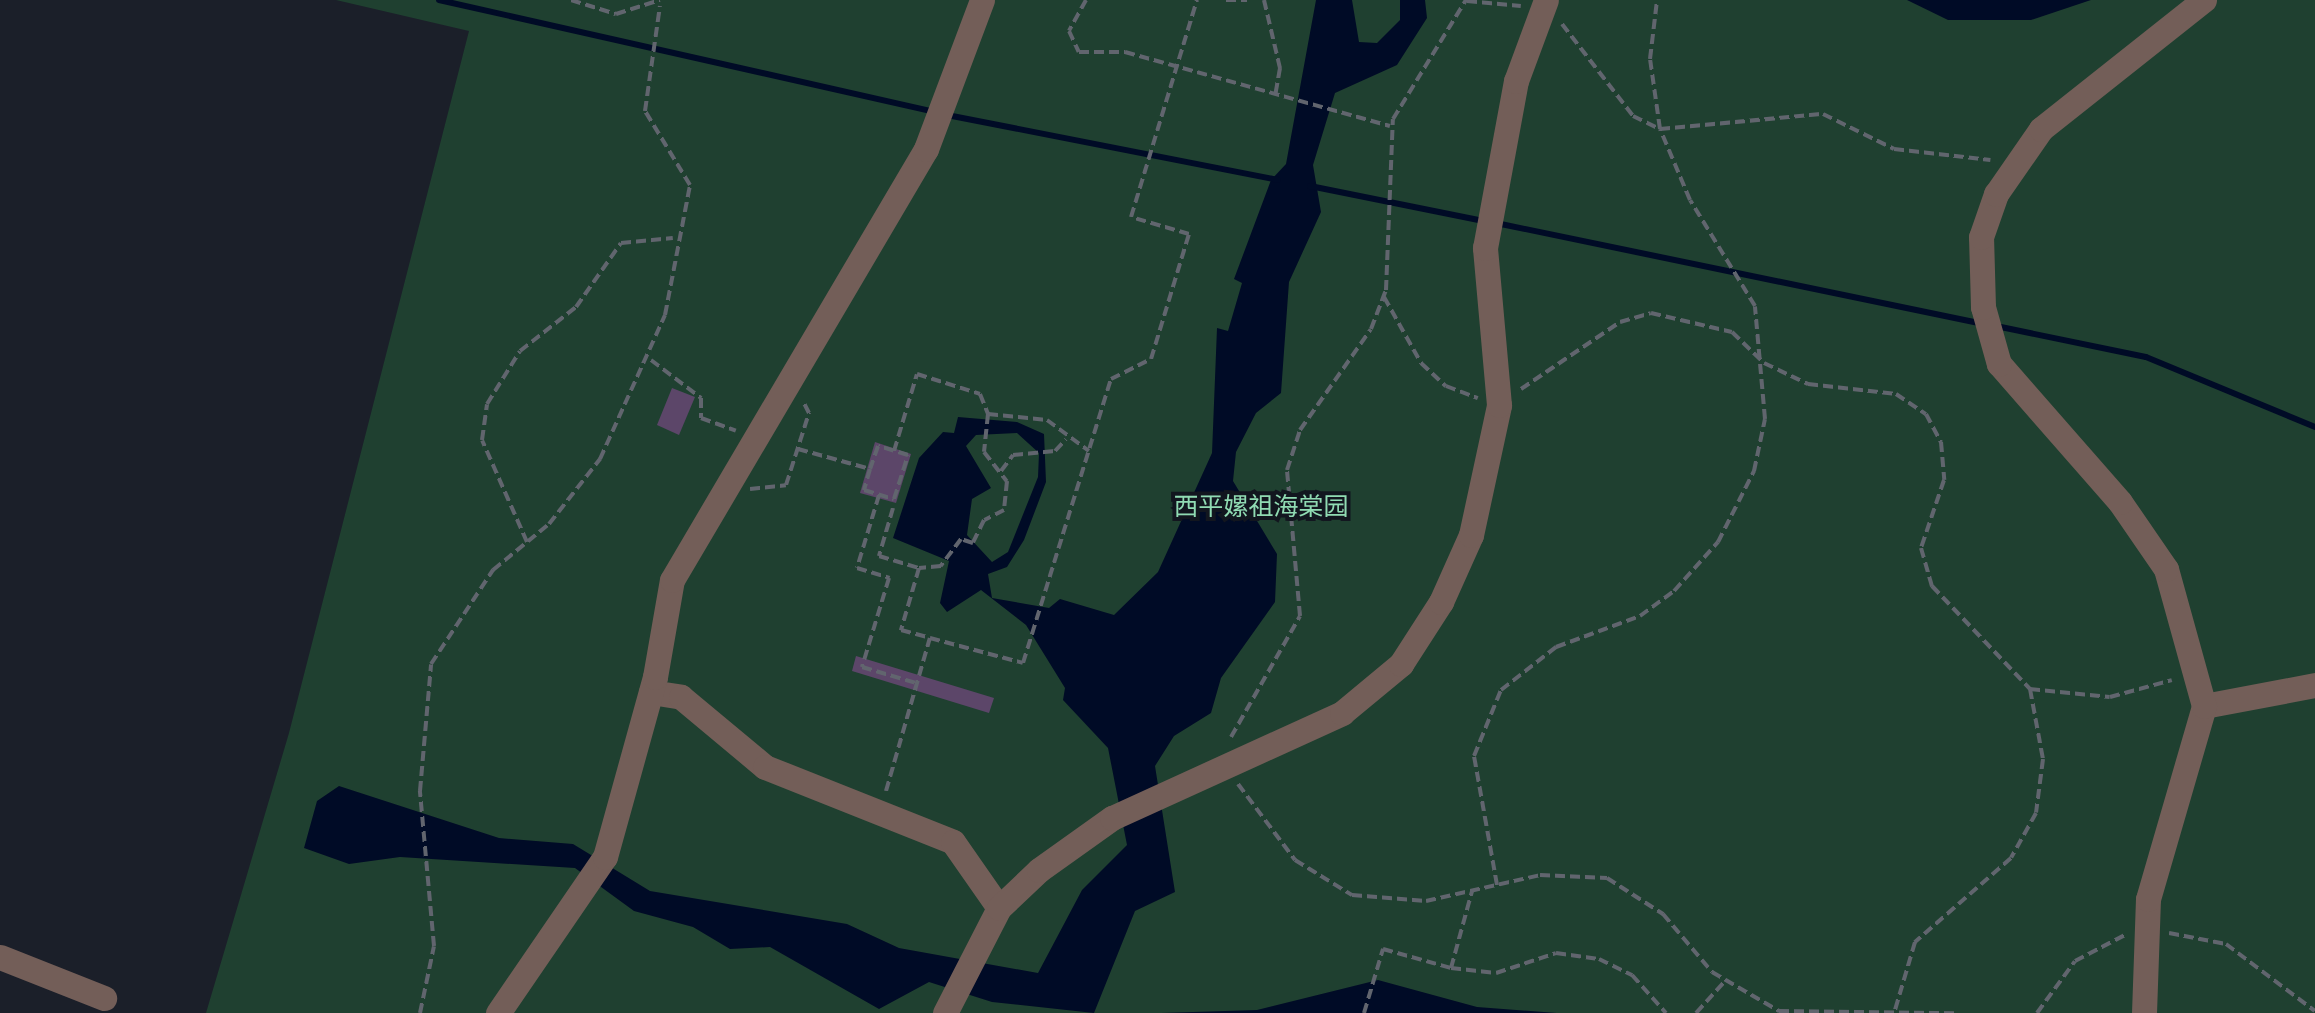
<!DOCTYPE html>
<meta charset="utf-8">
<style>
body{margin:0}
#map{position:relative;width:2315px;height:1013px;overflow:hidden;background:#1b1f29;font-family:Arial,"Noto Sans SC",sans-serif}
div>[style]{position:absolute}
.green>*{inset:0;background:#1f4030}
.water>*{inset:0;background:#000b26}
.stream>*{height:6px;margin:-3px;padding:0 3px;transform-origin:3px;border-radius:3px;background:#000b26}
.building>*{inset:0;background:#5c4669}
.path>*{height:4px;margin-top:-2px;transform-origin:0;background:repeating-linear-gradient(90deg,#61656e 0 10px,transparent 0 15px)}
.minor>*{height:25px;margin:-12.5px;padding:0 12.5px;transform-origin:12.5px;border-radius:12.5px;background:#735e58}
span{translate:-50% -50%;white-space:nowrap;text-align:center;line-height:1.15;-webkit-text-stroke:8px #12161f;paint-order:stroke}
.park-label{font-size:25px;color:#90dbb3}
</style>
<div id="map">
<div class="green">
<div style="clip-path:polygon(336px 0,2315px 0,2315px 1013px,206px 1013px,289px 733px,469px 31px)"></div>
</div>
<div class="water">
<div style="clip-path:polygon(evenodd,1316px 0,1352px 0,1359px 42px,1377px 43px,1400px 20px,1400px 0,1425px 0,1427px 18px,1397px 65px,1335px 93px,1313px 165px,1321px 212px,1289px 282px,1281px 393px,1256px 413px,1236px 452px,1233px 481px,1277px 554px,1275px 602px,1221px 678px,1211px 713px,1174px 736px,1155px 766px,1175px 892px,1135px 911px,1094px 1013px,992px 1002px,929px 982px,879px 1009px,770px 947px,730px 949px,693px 927px,634px 911px,575px 868px,400px 857px,349px 864px,304px 848px,317px 801px,339px 786px,499px 838px,573px 844px,650px 891px,847px 924px,899px 948px,1038px 973px,1082px 890px,1127px 845px,1108px 748px,1063px 700px,1065px 688px,1026px 625px,981px 590px,947px 612px,940px 603px,949px 561px,893px 538px,919px 458px,943px 432px,954px 433px,958px 417px,1017px 422px,1044px 434px,1046px 482px,1024px 540px,1007px 567px,988px 574px,992px 598px,1049px 608px,1060px 599px,1114px 615px,1158px 572px,1212px 453px,1217px 328px,1228px 331px,1242px 283px,1234px 279px,1271px 180px,1286px 164px,1316px 0,1017px 433px,1039px 453px,1038px 477px,1008px 552px,992px 562px,967px 535px,972px 499px,991px 488px,966px 446px,976px 435px,1017px 433px)"></div>
<div style="clip-path:polygon(1907px 0,2091px 0,2031px 20px,1948px 20px)"></div>
<div style="clip-path:polygon(1378px 980px,1477px 1007px,1557px 1013px,1161px 1013px,1257px 1010px)"></div>
</div>
<div class="stream">
<div style="left:439px;top:0;width:508px;rotate:12.72deg"></div>
<div style="left:947px;top:115px;width:337px;rotate:11.1deg"></div>
<div style="left:1310px;top:186px;width:177px;rotate:11.4deg"></div>
<div style="left:1496px;top:223px;width:493px;rotate:11.7deg"></div>
<div style="left:1996px;top:326px;width:153px;rotate:11.7deg"></div>
<div style="left:2146px;top:357px;width:183px;rotate:22.5deg"></div>
</div>
<div class="building">
<div style="clip-path:polygon(672px 388px,695px 397px,679px 435px,657px 425px)"></div>
<div style="clip-path:polygon(875px 442px,911px 454px,896px 503px,860px 493px)"></div>
<div style="clip-path:polygon(856px 656px,994px 698px,989px 713px,852px 671px)"></div>
</div>
<div class="path">
<div style="left:571px;top:0;width:47px;rotate:17.3deg"></div>
<div style="left:616px;top:14px;width:46px;rotate:-17.7deg"></div>
<div style="left:1086px;top:0;width:35px;rotate:119deg"></div>
<div style="left:1069px;top:31px;width:23px;rotate:65deg"></div>
<div style="left:1079px;top:52px;width:46px"></div>
<div style="left:1125px;top:52px;width:275px;rotate:15.6deg"></div>
<div style="left:1226px;top:0;width:21px"></div>
<div style="left:1264px;top:0;width:70px;rotate:76.8deg"></div>
<div style="left:1280px;top:68px;width:29px;rotate:100deg"></div>
<div style="left:1467px;top:1px;width:54px;rotate:5.3deg"></div>
<div style="left:1562px;top:24px;width:116px;rotate:52.3deg"></div>
<div style="left:1633px;top:116px;width:30px;rotate:26deg"></div>
<div style="left:1660px;top:129px;width:164px;rotate:-5.3deg"></div>
<div style="left:1823px;top:114px;width:79px;rotate:26.2deg"></div>
<div style="left:1894px;top:149px;width:97px;rotate:6.5deg"></div>
<div style="left:1384px;top:297px;width:76px;rotate:60.7deg"></div>
<div style="left:1421px;top:363px;width:34px;rotate:43deg"></div>
<div style="left:1446px;top:386px;width:34px;rotate:21deg"></div>
<div style="left:651px;top:360px;width:63px;rotate:37.2deg"></div>
<div style="left:701px;top:398px;width:20px;rotate:90deg"></div>
<div style="left:701px;top:418px;width:37px;rotate:20deg"></div>
<div style="left:1521px;top:389px;width:120px;rotate:-34.1deg"></div>
<div style="left:1620px;top:322px;width:32px;rotate:-16deg"></div>
<div style="left:1651px;top:313px;width:83px;rotate:13.2deg"></div>
<div style="left:1732px;top:332px;width:45px;rotate:44.1deg"></div>
<div style="left:1764px;top:363px;width:49px;rotate:25.5deg"></div>
<div style="left:1808px;top:384px;width:89px;rotate:6.5deg"></div>
<div style="left:1896px;top:394px;width:36px;rotate:34deg"></div>
<div style="left:1926px;top:414px;width:32px;rotate:62deg"></div>
<div style="left:1941px;top:442px;width:38px;rotate:85deg"></div>
<div style="left:1944px;top:480px;width:72px;rotate:108.7deg"></div>
<div style="left:1921px;top:548px;width:40px;rotate:74deg"></div>
<div style="left:1932px;top:586px;width:142px;rotate:46.4deg"></div>
<div style="left:2030px;top:689px;width:71px;rotate:79.5deg"></div>
<div style="left:2043px;top:759px;width:54px;rotate:97.4deg"></div>
<div style="left:2036px;top:813px;width:51px;rotate:119.1deg"></div>
<div style="left:2011px;top:858px;width:128px;rotate:138.8deg"></div>
<div style="left:1915px;top:942px;width:71px;rotate:106.4deg"></div>
<div style="left:988px;top:414px;width:59px;rotate:5.8deg"></div>
<div style="left:1047px;top:420px;width:52px;rotate:36.4deg"></div>
<div style="left:798px;top:449px;width:75px;rotate:15.5deg"></div>
<div style="left:870px;top:469px;width:22px;rotate:106deg"></div>
<div style="left:864px;top:490px;width:31px;rotate:17deg"></div>
<div style="left:894px;top:499px;width:46px;rotate:-72.3deg"></div>
<div style="left:908px;top:455px;width:31px;rotate:-163deg"></div>
<div style="left:878px;top:446px;width:24px;rotate:109deg"></div>
<div style="left:894px;top:451px;width:80px;rotate:-73.4deg"></div>
<div style="left:917px;top:374px;width:66px;rotate:17.6deg"></div>
<div style="left:980px;top:394px;width:22px;rotate:68deg"></div>
<div style="left:988px;top:414px;width:38px;rotate:96deg"></div>
<div style="left:984px;top:452px;width:37px;rotate:52deg"></div>
<div style="left:1007px;top:481px;width:29px;rotate:96deg"></div>
<div style="left:1004px;top:510px;width:22px;rotate:153deg"></div>
<div style="left:984px;top:520px;width:25px;rotate:116deg"></div>
<div style="left:973px;top:543px;width:13px;rotate:-162deg"></div>
<div style="left:961px;top:539px;width:34px;rotate:127deg"></div>
<div style="left:941px;top:566px;width:22px;rotate:175deg"></div>
<div style="left:1001px;top:471px;width:20px;rotate:-53deg"></div>
<div style="left:1013px;top:455px;width:42px;rotate:-5.4deg"></div>
<div style="left:1055px;top:451px;width:16px;rotate:-47deg"></div>
<div style="left:750px;top:489px;width:36px;rotate:-6deg"></div>
<div style="left:786px;top:485px;width:76px;rotate:-72.3deg"></div>
<div style="left:809px;top:413px;width:13px;rotate:-117deg"></div>
<div style="left:879px;top:495px;width:76px;rotate:106.8deg"></div>
<div style="left:857px;top:568px;width:34px;rotate:17deg"></div>
<div style="left:889px;top:578px;width:93px;rotate:106.9deg"></div>
<div style="left:862px;top:667px;width:56px;rotate:16.5deg"></div>
<div style="left:893px;top:508px;width:50px;rotate:106.3deg"></div>
<div style="left:879px;top:556px;width:42px;rotate:16.7deg"></div>
<div style="left:919px;top:568px;width:65px;rotate:106.2deg"></div>
<div style="left:901px;top:630px;width:30px;rotate:15deg"></div>
<div style="left:527px;top:542px;width:111px;rotate:-113.8deg"></div>
<div style="left:482px;top:440px;width:36px;rotate:-82deg"></div>
<div style="left:487px;top:404px;width:62px;rotate:-58.1deg"></div>
<div style="left:520px;top:351px;width:71px;rotate:-38.2deg"></div>
<div style="left:576px;top:307px;width:78px;rotate:-54.9deg"></div>
<div style="left:621px;top:243px;width:52px;rotate:-5.5deg"></div>
<div style="left:2030px;top:689px;width:80px;rotate:5.7deg"></div>
<div style="left:2110px;top:697px;width:64px;rotate:-15.3deg"></div>
<div style="left:1231px;top:737px;width:139px;rotate:-60.3deg"></div>
<div style="left:1300px;top:616px;width:147px;rotate:-95.1deg"></div>
<div style="left:1287px;top:470px;width:42px;rotate:-72deg"></div>
<div style="left:1300px;top:430px;width:123px;rotate:-54.9deg"></div>
<div style="left:1371px;top:329px;width:42px;rotate:-69deg"></div>
<div style="left:1386px;top:290px;width:171px;rotate:-87.7deg"></div>
<div style="left:1393px;top:119px;width:140px;rotate:-58.5deg"></div>
<div style="left:1238px;top:784px;width:95px;rotate:53.1deg"></div>
<div style="left:1295px;top:860px;width:67px;rotate:31.6deg"></div>
<div style="left:1352px;top:895px;width:74px;rotate:4.6deg"></div>
<div style="left:1426px;top:901px;width:117px;rotate:-12.8deg"></div>
<div style="left:1540px;top:875px;width:67px;rotate:2.6deg"></div>
<div style="left:1607px;top:878px;width:67px;rotate:32.7deg"></div>
<div style="left:1663px;top:914px;width:76px;rotate:49.8deg"></div>
<div style="left:1712px;top:972px;width:78px;rotate:30.2deg"></div>
<div style="left:1779px;top:1011px;width:175px;rotate:0.7deg"></div>
<div style="left:886px;top:791px;width:159px;rotate:-74deg"></div>
<div style="left:930px;top:638px;width:96px;rotate:15deg"></div>
<div style="left:1023px;top:663px;width:297px;rotate:-72.8deg"></div>
<div style="left:1111px;top:379px;width:45px;rotate:-26.6deg"></div>
<div style="left:1151px;top:359px;width:131px;rotate:-73.1deg"></div>
<div style="left:1189px;top:234px;width:60px;rotate:-163.7deg"></div>
<div style="left:1131px;top:217px;width:227px;rotate:-73.1deg"></div>
<div style="left:1497px;top:885px;width:131px;rotate:-100.1deg"></div>
<div style="left:1474px;top:756px;width:71px;rotate:-67.8deg"></div>
<div style="left:1501px;top:690px;width:70px;rotate:-38deg"></div>
<div style="left:1556px;top:647px;width:90px;rotate:-20.3deg"></div>
<div style="left:1640px;top:616px;width:42px;rotate:-36.3deg"></div>
<div style="left:1674px;top:591px;width:66px;rotate:-48.1deg"></div>
<div style="left:1718px;top:542px;width:80px;rotate:-63.1deg"></div>
<div style="left:1754px;top:471px;width:53px;rotate:-78.1deg"></div>
<div style="left:1765px;top:419px;width:113px;rotate:-95.1deg"></div>
<div style="left:1755px;top:306px;width:124px;rotate:-121.5deg"></div>
<div style="left:1690px;top:200px;width:77px;rotate:-112.9deg"></div>
<div style="left:1660px;top:129px;width:71px;rotate:-98.1deg"></div>
<div style="left:1650px;top:59px;width:59px;rotate:-83.2deg"></div>
<div style="left:2169px;top:933px;width:58px;rotate:10.9deg"></div>
<div style="left:2226px;top:944px;width:111px;rotate:37deg"></div>
<div style="left:1451px;top:968px;width:45px;rotate:6.3deg"></div>
<div style="left:1496px;top:973px;width:63px;rotate:-18.4deg"></div>
<div style="left:1556px;top:953px;width:43px;rotate:7.9deg"></div>
<div style="left:1599px;top:959px;width:37px;rotate:26deg"></div>
<div style="left:1632px;top:975px;width:51px;rotate:48.2deg"></div>
<div style="left:420px;top:1013px;width:68px;rotate:-78.2deg"></div>
<div style="left:434px;top:946px;width:156px;rotate:-95.2deg"></div>
<div style="left:420px;top:791px;width:127px;rotate:-85deg"></div>
<div style="left:431px;top:664px;width:113px;rotate:-56.6deg"></div>
<div style="left:493px;top:570px;width:72px;rotate:-39.4deg"></div>
<div style="left:549px;top:524px;width:83px;rotate:-51.9deg"></div>
<div style="left:600px;top:459px;width:158px;rotate:-65.7deg"></div>
<div style="left:665px;top:315px;width:132px;rotate:-79.1deg"></div>
<div style="left:690px;top:185px;width:87px;rotate:-121.3deg"></div>
<div style="left:645px;top:111px;width:106px;rotate:-81.9deg"></div>
<div style="left:1364px;top:1013px;width:67px;rotate:-73.5deg"></div>
<div style="left:1383px;top:949px;width:71px;rotate:15.6deg"></div>
<div style="left:1451px;top:968px;width:80px;rotate:-74.7deg"></div>
<div style="left:1696px;top:1013px;width:45px;rotate:-47.7deg"></div>
<div style="left:2037px;top:1013px;width:64px;rotate:-53.8deg"></div>
<div style="left:2075px;top:961px;width:56px;rotate:-27.5deg"></div>
</div>
<div class="minor">
<div style="left:651px;top:692px;width:30px;rotate:9deg"></div>
<div style="left:681px;top:697px;width:109px;rotate:39.8deg"></div>
<div style="left:765px;top:767px;width:202px;rotate:21.7deg"></div>
<div style="left:953px;top:842px;width:80px;rotate:55.1deg"></div>
<div style="left:2204px;top:706px;width:113px;rotate:-10.7deg"></div>
<div style="left:0;top:957px;width:112px;rotate:21.5deg"></div>
<div style="left:498px;top:1013px;width:189px;rotate:-55.6deg"></div>
<div style="left:605px;top:857px;width:187px;rotate:-74.5deg"></div>
<div style="left:655px;top:677px;width:98px;rotate:-80.1deg"></div>
<div style="left:672px;top:580px;width:500px;rotate:-59.49deg"></div>
<div style="left:926px;top:149px;width:159px;rotate:-69.4deg"></div>
<div style="left:945px;top:1013px;width:118px;rotate:-62.8deg"></div>
<div style="left:999px;top:908px;width:55px;rotate:-43.5deg"></div>
<div style="left:1039px;top:870px;width:90px;rotate:-35.5deg"></div>
<div style="left:1112px;top:818px;width:253px;rotate:-24.5deg"></div>
<div style="left:1342px;top:713px;width:77px;rotate:-39.7deg"></div>
<div style="left:1401px;top:664px;width:74px;rotate:-57.2deg"></div>
<div style="left:1441px;top:602px;width:73px;rotate:-65.9deg"></div>
<div style="left:1471px;top:535px;width:133px;rotate:-77.8deg"></div>
<div style="left:1499px;top:405px;width:158px;rotate:-95.1deg"></div>
<div style="left:1485px;top:248px;width:170px;rotate:-79.5deg"></div>
<div style="left:1516px;top:81px;width:86px;rotate:-69.7deg"></div>
<div style="left:2144px;top:1013px;width:114px;rotate:-88deg"></div>
<div style="left:2148px;top:899px;width:201px;rotate:-73.8deg"></div>
<div style="left:2204px;top:706px;width:142px;rotate:-105.5deg"></div>
<div style="left:2166px;top:569px;width:81px;rotate:-124.5deg"></div>
<div style="left:2120px;top:502px;width:184px;rotate:-131.2deg"></div>
<div style="left:1999px;top:364px;width:59px;rotate:-105.7deg"></div>
<div style="left:1983px;top:307px;width:70px;rotate:-91.6deg"></div>
<div style="left:1981px;top:237px;width:46px;rotate:-70.8deg"></div>
<div style="left:1996px;top:194px;width:79px;rotate:-55.3deg"></div>
<div style="left:2041px;top:129px;width:208px;rotate:-38.4deg"></div>
</div>
<div class="park-label">
<span style="left:1261px;top:506px">西平嫘祖海棠园</span>
</div>
</div>
